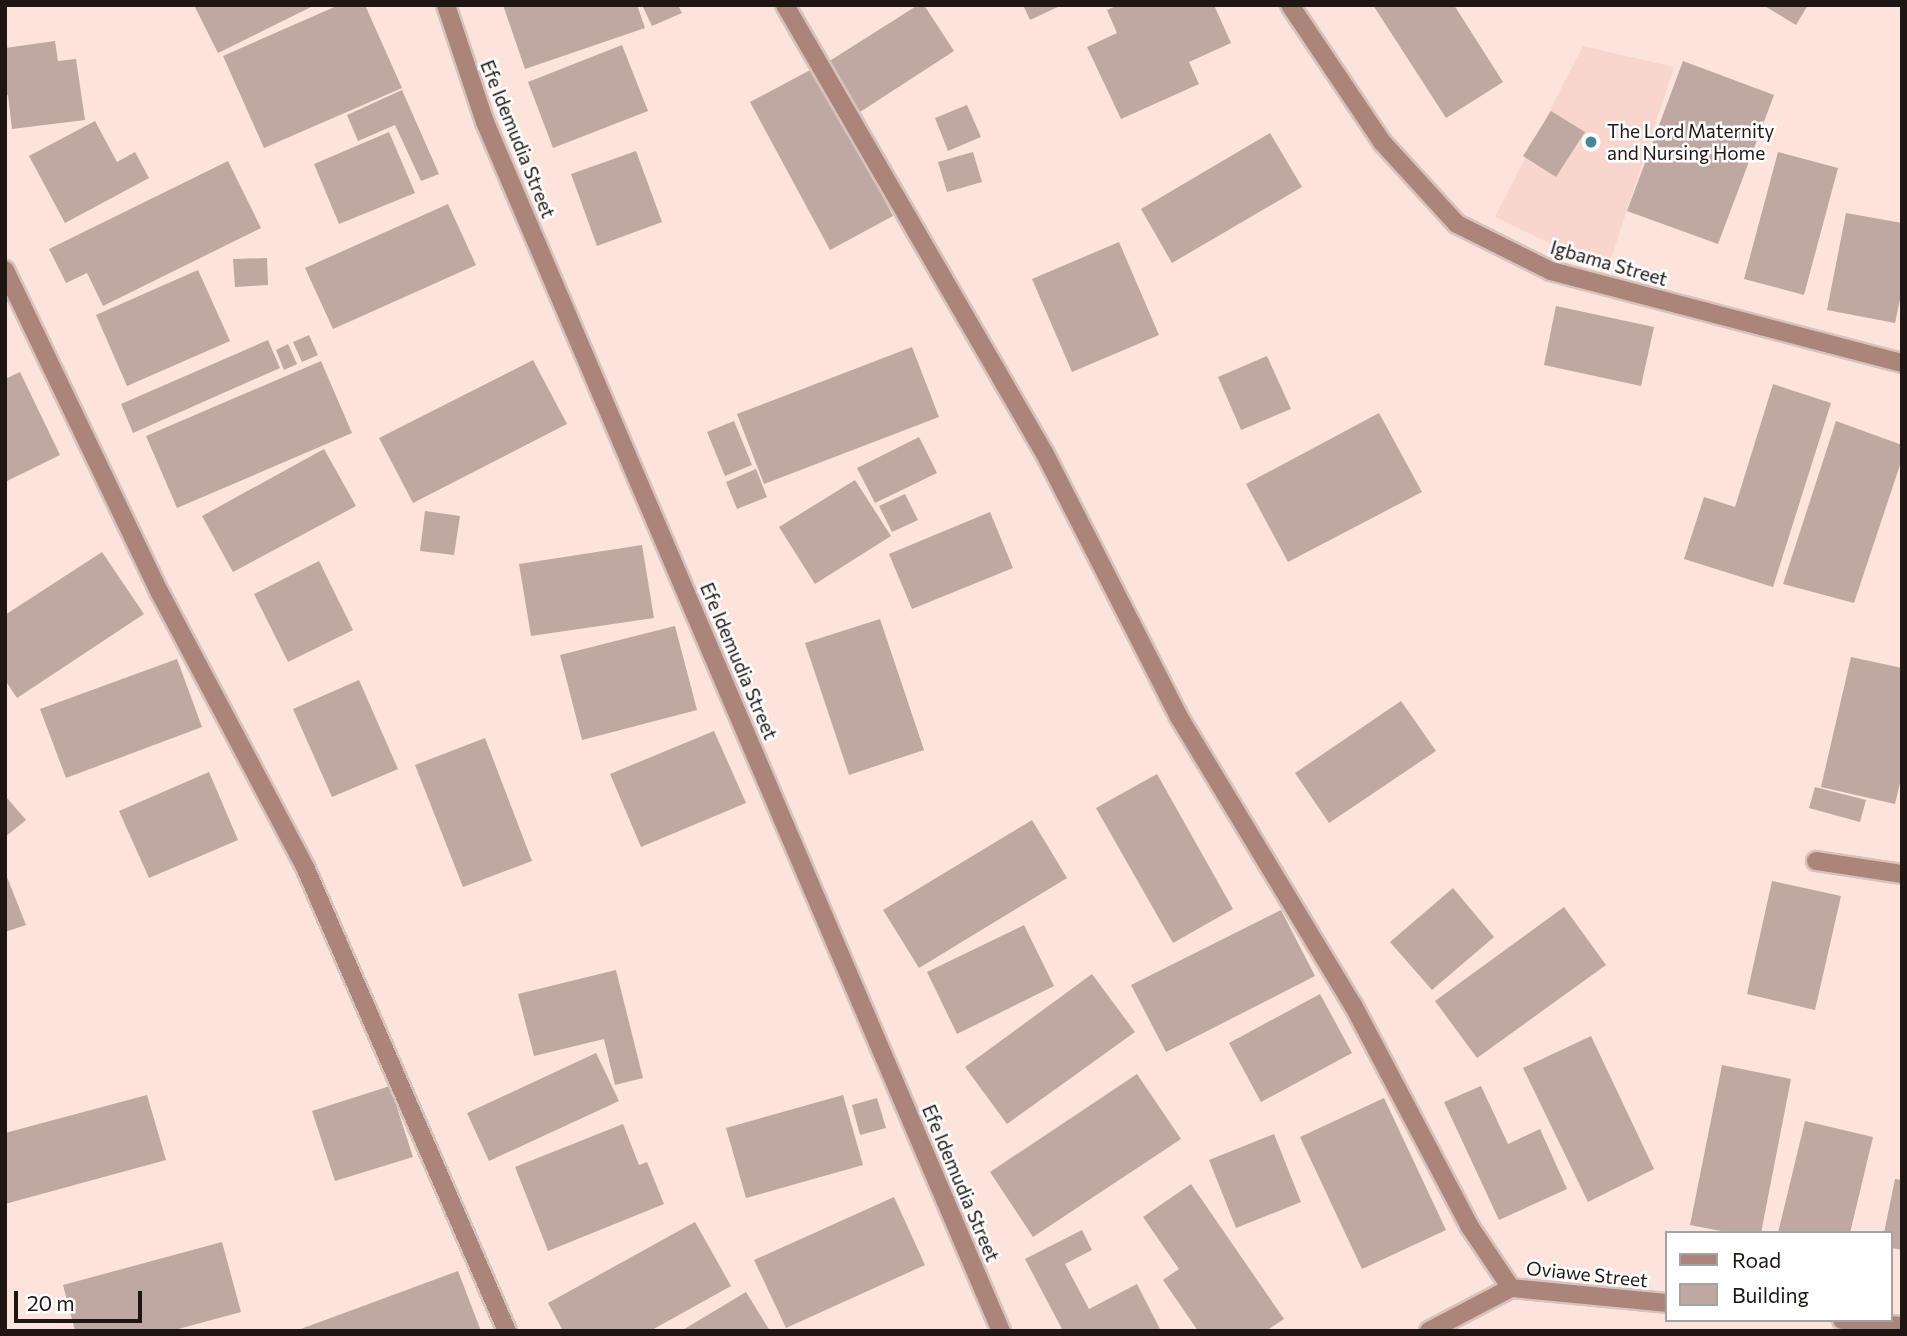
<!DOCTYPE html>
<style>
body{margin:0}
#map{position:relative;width:1907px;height:1336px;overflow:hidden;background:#fce3dc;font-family:Commissioner,sans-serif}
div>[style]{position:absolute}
.built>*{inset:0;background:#f8d6cd}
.building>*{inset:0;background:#bfa8a1}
.roads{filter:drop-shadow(2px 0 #d8c2bc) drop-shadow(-2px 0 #d8c2bc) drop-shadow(0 2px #d8c2bc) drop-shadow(0 -2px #d8c2bc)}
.minor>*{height:18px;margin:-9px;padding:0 9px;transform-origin:9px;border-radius:9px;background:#ab847a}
.dots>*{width:19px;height:19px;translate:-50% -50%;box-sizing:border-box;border:4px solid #fff;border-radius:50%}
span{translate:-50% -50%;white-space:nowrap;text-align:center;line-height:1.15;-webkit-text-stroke:5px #fff;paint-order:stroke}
.poi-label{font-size:19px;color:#1e1613}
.left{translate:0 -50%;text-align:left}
.street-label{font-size:19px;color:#1e1613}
.frame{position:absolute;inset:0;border:7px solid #1e1613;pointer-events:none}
.legend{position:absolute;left:1665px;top:1231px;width:228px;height:91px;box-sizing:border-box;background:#fff;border:2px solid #a5a2a1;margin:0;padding:9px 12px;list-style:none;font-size:21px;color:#1e1613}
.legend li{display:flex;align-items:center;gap:14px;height:35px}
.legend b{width:35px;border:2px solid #a5a2a1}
.scale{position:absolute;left:14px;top:1291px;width:128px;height:32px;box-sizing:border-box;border:4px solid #1e1613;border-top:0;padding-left:9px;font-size:21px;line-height:24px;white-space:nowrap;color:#1e1613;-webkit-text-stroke:5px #fff;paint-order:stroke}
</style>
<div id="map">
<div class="built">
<div style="clip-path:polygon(1583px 46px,1674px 67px,1607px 271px,1495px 217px)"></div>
</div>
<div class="building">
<div style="clip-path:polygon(194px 5px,315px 5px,218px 53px)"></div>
<div style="clip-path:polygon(339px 5px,365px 5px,402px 88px,264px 148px,223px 56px)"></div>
<div style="clip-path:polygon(503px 5px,637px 5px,645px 28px,525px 69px)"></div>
<div style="clip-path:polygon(642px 5px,678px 5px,682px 13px,652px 26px)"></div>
<div style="clip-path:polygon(918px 5px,924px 5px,954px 51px,860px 112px,828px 62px)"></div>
<div style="clip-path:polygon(1023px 5px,1062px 5px,1030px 20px)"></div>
<div style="clip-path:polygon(1118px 5px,1214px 5px,1231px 43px,1189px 62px,1199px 84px,1121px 119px,1087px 47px,1117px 33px,1107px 10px)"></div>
<div style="clip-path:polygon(1373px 5px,1454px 5px,1503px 82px,1446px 118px)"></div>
<div style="clip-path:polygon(1763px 5px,1808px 5px,1796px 25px)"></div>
<div style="clip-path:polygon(55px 41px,58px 61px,76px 59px,85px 120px,12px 129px,8px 95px,5px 96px,5px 48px)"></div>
<div style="clip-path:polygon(622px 45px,648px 111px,553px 148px,528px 82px)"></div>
<div style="clip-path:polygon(1683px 61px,1774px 95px,1718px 244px,1627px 211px)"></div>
<div style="clip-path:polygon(814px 68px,893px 216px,830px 250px,750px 102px)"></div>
<div style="clip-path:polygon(402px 90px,439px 174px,421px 181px,395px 125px,358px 141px,347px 115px)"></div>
<div style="clip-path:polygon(967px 105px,981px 137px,948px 151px,935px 118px)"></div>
<div style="clip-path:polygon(1551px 111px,1585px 132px,1556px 177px,1523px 156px)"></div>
<div style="clip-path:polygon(95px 121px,117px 162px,135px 152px,149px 178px,65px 223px,29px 156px)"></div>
<div style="clip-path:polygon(389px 132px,415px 193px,339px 224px,314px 164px)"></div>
<div style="clip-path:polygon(1270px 133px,1302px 187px,1172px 263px,1141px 209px)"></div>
<div style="clip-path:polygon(636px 151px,662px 222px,597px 246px,571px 174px)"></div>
<div style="clip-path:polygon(973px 152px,982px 182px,947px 192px,938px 162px)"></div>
<div style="clip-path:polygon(1778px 152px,1838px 168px,1804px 295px,1744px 279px)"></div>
<div style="clip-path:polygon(228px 161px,261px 228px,103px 306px,87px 273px,66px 283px,49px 249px)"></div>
<div style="clip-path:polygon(448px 204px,476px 265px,333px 329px,305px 268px)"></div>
<div style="clip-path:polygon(1846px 213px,1902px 223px,1902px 290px,1895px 323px,1827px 310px)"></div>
<div style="clip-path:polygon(1119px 242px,1159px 335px,1072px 372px,1032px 279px)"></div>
<div style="clip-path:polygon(267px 258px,268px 285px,235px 287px,233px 259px)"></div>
<div style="clip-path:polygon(198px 270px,230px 341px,127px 386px,96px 315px)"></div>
<div style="clip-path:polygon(1556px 306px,1654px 327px,1641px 386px,1544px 365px)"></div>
<div style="clip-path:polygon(309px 335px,318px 355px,302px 362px,293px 342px)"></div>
<div style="clip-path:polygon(268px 340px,280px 368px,133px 433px,121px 404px)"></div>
<div style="clip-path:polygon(288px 344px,297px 364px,284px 370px,276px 350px)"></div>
<div style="clip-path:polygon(912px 347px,939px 417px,764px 484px,737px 414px)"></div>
<div style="clip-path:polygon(1267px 356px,1291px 409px,1241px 430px,1218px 377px)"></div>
<div style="clip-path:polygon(533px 360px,567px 424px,413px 503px,379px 438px)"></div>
<div style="clip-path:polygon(321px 361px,352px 433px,177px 508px,146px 436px)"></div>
<div style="clip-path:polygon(20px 372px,60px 455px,5px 482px,5px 379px)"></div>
<div style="clip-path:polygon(1773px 384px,1831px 403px,1773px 587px,1684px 559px,1704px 497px,1735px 507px)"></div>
<div style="clip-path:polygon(1379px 413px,1422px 492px,1288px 562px,1246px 484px)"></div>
<div style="clip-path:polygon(734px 421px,752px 465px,725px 476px,707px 432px)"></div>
<div style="clip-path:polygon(1836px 421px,1902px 445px,1902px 459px,1854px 603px,1783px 584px)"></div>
<div style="clip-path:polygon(919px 437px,937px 473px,875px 503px,857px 468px)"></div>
<div style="clip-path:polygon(324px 449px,356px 506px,233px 572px,202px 516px)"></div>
<div style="clip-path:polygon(756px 469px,767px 497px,737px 509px,726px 482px)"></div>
<div style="clip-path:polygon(855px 480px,891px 536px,815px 584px,779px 527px)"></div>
<div style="clip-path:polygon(905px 494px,918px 520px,892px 532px,879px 506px)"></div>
<div style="clip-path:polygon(425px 511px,460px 516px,454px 555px,420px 551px)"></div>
<div style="clip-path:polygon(990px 512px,1013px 568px,912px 609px,889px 554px)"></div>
<div style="clip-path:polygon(642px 545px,654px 618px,531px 636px,519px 564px)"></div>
<div style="clip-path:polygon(102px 552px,144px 614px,17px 698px,5px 680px,5px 615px)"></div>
<div style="clip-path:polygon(319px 561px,353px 630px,288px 662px,254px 594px)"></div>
<div style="clip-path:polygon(880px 619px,924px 750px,849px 775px,805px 643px)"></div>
<div style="clip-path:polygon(675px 626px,697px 710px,582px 740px,560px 655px)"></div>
<div style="clip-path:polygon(1851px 657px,1902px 668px,1902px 774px,1895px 804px,1821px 787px)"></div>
<div style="clip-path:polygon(177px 659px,202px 727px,66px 778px,40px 709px)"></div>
<div style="clip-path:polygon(359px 680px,398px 769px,332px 797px,293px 709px)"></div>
<div style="clip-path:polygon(1401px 701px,1436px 751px,1329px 823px,1295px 773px)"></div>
<div style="clip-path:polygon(714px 731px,746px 803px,641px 847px,610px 774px)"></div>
<div style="clip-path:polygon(485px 738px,532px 861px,463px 887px,415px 765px)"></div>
<div style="clip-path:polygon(209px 772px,238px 840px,149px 878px,119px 811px)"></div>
<div style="clip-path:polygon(1157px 774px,1233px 909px,1173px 943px,1096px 808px)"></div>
<div style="clip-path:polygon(1815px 787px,1866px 800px,1860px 822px,1809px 808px)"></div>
<div style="clip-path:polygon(7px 798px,26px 820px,5px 837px,5px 799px)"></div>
<div style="clip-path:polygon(1032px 820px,1067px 878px,919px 968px,883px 910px)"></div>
<div style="clip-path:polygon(5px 872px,26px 925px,5px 932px)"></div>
<div style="clip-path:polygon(1772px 881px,1841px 896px,1815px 1010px,1747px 994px)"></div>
<div style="clip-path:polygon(1453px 888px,1494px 937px,1432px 990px,1390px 942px)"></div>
<div style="clip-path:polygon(1564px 907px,1606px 965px,1477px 1058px,1435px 1001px)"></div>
<div style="clip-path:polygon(1281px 910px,1315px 976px,1166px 1052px,1131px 985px)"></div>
<div style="clip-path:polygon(1024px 925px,1054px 986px,957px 1034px,927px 972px)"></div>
<div style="clip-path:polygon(616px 970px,643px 1078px,615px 1085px,604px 1039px,534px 1056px,518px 994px)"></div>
<div style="clip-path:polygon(1092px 974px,1135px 1032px,1007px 1124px,965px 1067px)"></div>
<div style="clip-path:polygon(1320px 994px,1352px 1053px,1261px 1102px,1229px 1043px)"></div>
<div style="clip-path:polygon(1591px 1036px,1654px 1169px,1588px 1202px,1523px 1068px)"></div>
<div style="clip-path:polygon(596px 1053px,619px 1101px,489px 1161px,467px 1113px)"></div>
<div style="clip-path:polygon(1722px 1065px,1791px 1079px,1761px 1233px,1731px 1233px,1690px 1225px)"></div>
<div style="clip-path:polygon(1137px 1074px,1181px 1139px,1033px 1237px,990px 1172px)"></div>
<div style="clip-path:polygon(390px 1086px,413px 1157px,335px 1181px,312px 1111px)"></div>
<div style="clip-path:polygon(1481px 1086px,1508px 1144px,1540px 1129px,1567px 1189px,1499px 1220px,1444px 1102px)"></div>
<div style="clip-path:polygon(147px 1095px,166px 1160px,5px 1204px,5px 1133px)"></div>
<div style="clip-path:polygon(843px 1095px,863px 1165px,746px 1198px,726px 1128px)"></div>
<div style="clip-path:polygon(877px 1098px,886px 1128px,860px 1135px,852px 1105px)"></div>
<div style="clip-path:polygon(1384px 1098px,1446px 1230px,1362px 1269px,1300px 1137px)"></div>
<div style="clip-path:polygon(1805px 1121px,1873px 1137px,1850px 1233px,1778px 1233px)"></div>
<div style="clip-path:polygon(623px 1124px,639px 1165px,647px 1162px,664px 1204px,548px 1251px,515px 1167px)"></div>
<div style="clip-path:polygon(1274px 1134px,1301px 1202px,1236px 1228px,1209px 1160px)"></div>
<div style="clip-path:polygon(1895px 1179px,1902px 1180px,1902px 1250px,1891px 1248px,1891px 1233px,1884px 1233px)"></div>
<div style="clip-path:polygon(1191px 1184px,1284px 1319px,1266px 1331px,1198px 1331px,1163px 1280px,1179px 1269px,1143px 1217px)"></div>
<div style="clip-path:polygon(894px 1197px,925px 1265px,786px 1328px,754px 1260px)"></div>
<div style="clip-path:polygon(695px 1222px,731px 1286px,650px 1331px,563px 1331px,548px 1303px)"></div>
<div style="clip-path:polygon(1082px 1230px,1092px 1250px,1065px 1264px,1089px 1309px,1137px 1284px,1161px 1331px,1063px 1331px,1025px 1259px)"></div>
<div style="clip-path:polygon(222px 1242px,241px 1312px,171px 1331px,75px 1331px,63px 1285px)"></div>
<div style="clip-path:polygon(458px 1271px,481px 1331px,299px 1331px,298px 1330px)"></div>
<div style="clip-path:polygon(746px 1292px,770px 1331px,681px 1331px)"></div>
</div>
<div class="roads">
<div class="minor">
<div style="left:446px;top:5px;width:123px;rotate:71.6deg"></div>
<div style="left:485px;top:122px;width:1315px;rotate:66.89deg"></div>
<div style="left:785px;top:5px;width:519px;rotate:59.93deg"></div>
<div style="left:1045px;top:454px;width:295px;rotate:63deg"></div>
<div style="left:1179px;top:717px;width:336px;rotate:58.9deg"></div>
<div style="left:1353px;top:1005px;width:251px;rotate:62.2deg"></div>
<div style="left:1470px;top:1227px;width:73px;rotate:56.1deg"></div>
<div style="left:1290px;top:5px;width:165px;rotate:56.1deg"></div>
<div style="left:1382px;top:142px;width:111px;rotate:47.6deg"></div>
<div style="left:1457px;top:224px;width:105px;rotate:26.6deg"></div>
<div style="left:1551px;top:271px;width:363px;rotate:14.7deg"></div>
<div style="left:5px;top:270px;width:358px;rotate:64.4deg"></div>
<div style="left:160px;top:593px;width:310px;rotate:62.1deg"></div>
<div style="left:305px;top:867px;width:506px;rotate:66.47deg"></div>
<div style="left:1816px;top:861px;width:87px;rotate:8.6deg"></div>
<div style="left:1842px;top:1320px;width:60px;rotate:5.7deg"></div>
<div style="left:1429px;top:1331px;width:93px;rotate:-27.7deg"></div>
<div style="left:1511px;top:1288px;width:157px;rotate:5.5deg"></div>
</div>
</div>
<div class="dots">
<div style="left:1591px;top:142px;background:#468899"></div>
</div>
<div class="poi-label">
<span class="left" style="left:1607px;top:142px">The Lord Maternity<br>and Nursing Home</span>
</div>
<div class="street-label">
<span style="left:518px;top:139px;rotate:68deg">Efe Idemudia Street</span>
<span style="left:1609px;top:263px;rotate:16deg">Igbama Street</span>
<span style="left:739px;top:661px;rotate:67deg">Efe Idemudia Street</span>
<span style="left:961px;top:1183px;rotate:67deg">Efe Idemudia Street</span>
<span style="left:1587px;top:1274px;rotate:6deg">Oviawe Street</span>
</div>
<div class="frame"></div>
<ul class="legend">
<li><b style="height:9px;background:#ab847a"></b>Road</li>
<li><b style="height:19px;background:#bfa8a1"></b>Building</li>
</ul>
<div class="scale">20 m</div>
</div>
